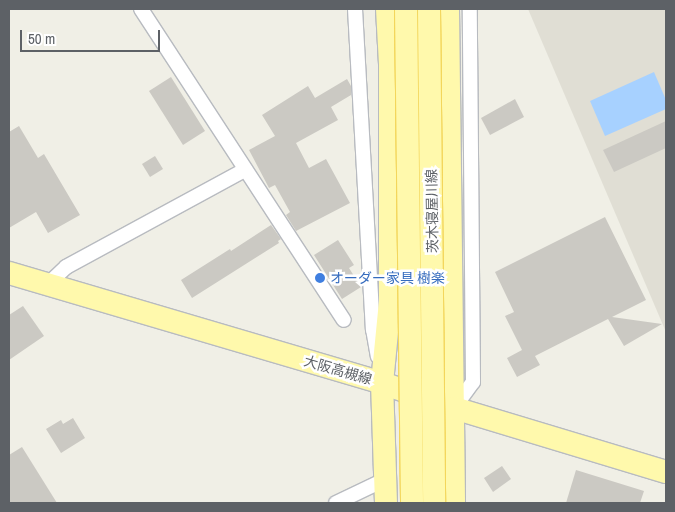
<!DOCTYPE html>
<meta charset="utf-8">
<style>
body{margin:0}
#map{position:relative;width:675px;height:512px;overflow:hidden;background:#f0efe6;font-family:"Archivo Narrow","Noto Sans JP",sans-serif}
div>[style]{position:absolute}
.education>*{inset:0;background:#e0ded4}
.water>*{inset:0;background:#a7d1ff}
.building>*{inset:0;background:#cbc9c3}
.roads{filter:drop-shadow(1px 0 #b8bbc0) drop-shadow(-1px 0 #b8bbc0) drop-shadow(0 1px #b8bbc0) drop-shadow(0 -1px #b8bbc0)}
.minor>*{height:14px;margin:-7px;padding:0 7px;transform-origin:7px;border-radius:7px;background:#fff}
.primary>*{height:22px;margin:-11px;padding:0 11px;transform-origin:11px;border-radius:11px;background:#fff9ac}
.bridges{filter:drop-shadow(1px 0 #f3d65c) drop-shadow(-1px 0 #f3d65c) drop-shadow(0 1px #f3d65c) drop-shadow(0 -1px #f3d65c)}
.primary-bridge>*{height:22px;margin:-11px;padding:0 11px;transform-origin:11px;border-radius:11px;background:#fff9ac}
.dots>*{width:14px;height:14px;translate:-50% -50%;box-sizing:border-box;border:2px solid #fff;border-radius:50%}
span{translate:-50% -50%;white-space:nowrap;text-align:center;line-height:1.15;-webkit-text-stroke:5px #fff;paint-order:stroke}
.street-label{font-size:14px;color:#5d6166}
.shop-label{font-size:14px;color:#366cbe}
.left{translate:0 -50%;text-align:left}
.frame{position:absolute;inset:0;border:10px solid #5d6166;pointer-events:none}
.scale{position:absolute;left:20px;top:30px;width:140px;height:22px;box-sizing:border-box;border:2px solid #5d6166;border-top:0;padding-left:6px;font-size:15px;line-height:18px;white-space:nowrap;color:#5d6166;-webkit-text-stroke:4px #fff;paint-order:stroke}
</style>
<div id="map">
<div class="education">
<div style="clip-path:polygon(528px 9px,666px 9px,666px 332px)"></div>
</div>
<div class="water">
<div style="clip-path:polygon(654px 72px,666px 100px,666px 109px,605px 136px,590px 101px)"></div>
</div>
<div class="building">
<div style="clip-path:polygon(171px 77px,205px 131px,183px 145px,149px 91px)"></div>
<div style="clip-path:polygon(347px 79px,351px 86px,351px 95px,331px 107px,338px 120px,296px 143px,309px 168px,326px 159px,350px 203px,296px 231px,286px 215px,290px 212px,275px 185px,269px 188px,249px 150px,275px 136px,262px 115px,308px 86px,315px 98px)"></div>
<div style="clip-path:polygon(515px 99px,524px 117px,490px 135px,481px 118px)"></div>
<div style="clip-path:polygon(666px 121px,666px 148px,614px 172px,603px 150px)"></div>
<div style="clip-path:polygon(19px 126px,38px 158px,44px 154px,80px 215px,48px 233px,36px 212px,9px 228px,9px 132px)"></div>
<div style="clip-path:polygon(155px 156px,163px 169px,150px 177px,142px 164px)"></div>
<div style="clip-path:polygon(605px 217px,646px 300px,612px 317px,662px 324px,624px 346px,608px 319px,535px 356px,540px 365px,517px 377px,507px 358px,522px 350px,505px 316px,514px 312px,495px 272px)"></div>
<div style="clip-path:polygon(271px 225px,281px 239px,278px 241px,279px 243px,192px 298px,181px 280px,230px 249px,231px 251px)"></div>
<div style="clip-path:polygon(338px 240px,354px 265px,349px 268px,361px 287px,342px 299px,314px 255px)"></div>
<div style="clip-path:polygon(23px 306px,44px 336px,9px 360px,9px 315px)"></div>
<div style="clip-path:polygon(73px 418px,85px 438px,61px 453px,46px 429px,61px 420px,63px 424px)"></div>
<div style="clip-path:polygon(22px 447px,57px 503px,9px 503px,9px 455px)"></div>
<div style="clip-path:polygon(502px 466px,511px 479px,493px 492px,484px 478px)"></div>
<div style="clip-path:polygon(576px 470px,644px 491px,640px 503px,566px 503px)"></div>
</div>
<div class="roads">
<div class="minor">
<div style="left:141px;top:9px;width:371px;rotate:56.9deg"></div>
<div style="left:355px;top:9px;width:321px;rotate:86.8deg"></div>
<div style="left:373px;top:329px;width:28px;rotate:80deg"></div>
<div style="left:48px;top:284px;width:25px;rotate:-43deg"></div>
<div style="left:66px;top:267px;width:204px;rotate:-28.5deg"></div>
<div style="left:454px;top:408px;width:32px;rotate:-54deg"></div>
<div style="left:473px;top:382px;width:373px;rotate:-90.5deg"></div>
<div style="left:336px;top:503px;width:55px;rotate:-25.6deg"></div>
</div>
<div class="primary">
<div style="left:448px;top:9px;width:494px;rotate:89.3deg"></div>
<div style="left:9px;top:273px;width:389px;rotate:16.4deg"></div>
<div style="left:382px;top:383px;width:76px;rotate:19.1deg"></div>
<div style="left:454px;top:408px;width:221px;rotate:16.8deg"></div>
<div style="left:386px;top:503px;width:120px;rotate:-91.9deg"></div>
<div style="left:382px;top:383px;width:81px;rotate:-84.4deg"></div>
<div style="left:390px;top:302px;width:238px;rotate:-90deg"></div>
<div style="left:390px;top:64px;width:55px;rotate:-93.1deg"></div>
</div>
</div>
<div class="bridges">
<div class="primary-bridge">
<div style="left:406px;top:9px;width:494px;rotate:89.3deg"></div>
<div style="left:429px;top:9px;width:494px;rotate:89.4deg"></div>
</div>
</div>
<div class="dots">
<div style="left:320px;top:278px;background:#3f7fe0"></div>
</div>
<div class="street-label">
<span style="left:432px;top:211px;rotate:-91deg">茨木寝屋川線</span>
<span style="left:338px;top:370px;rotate:16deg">大阪高槻線</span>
</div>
<div class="shop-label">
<span class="left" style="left:330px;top:278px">オーダー家具 樹楽</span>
</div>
<div class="frame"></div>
<div class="scale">50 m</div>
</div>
